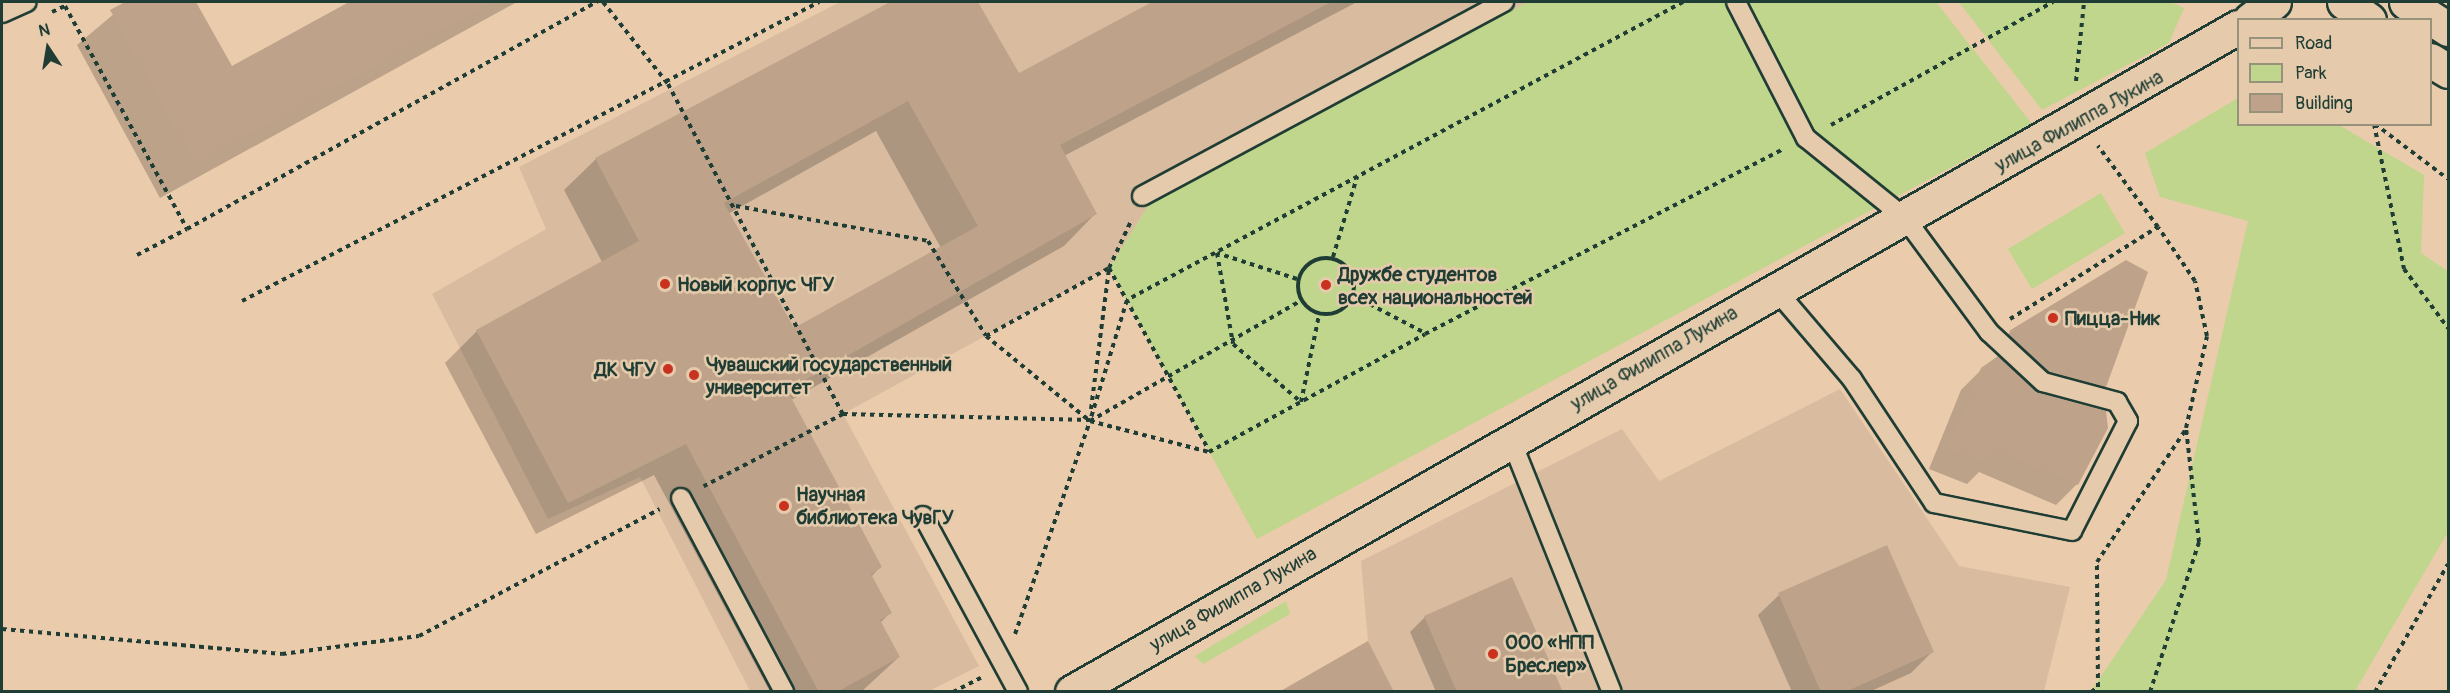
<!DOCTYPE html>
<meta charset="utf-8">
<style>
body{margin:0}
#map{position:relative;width:2450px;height:693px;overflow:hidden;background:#eacbac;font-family:Pangolin,sans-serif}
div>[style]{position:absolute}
.built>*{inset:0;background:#d9bca0}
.green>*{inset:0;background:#bfd68c}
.shadow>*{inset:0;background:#0003}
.building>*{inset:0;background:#bea38a}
.path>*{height:4px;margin-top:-2px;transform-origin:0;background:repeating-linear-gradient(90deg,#1f3d34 0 4.5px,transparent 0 9px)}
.path>.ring{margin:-2px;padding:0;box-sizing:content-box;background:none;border:4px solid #1f3d34;border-radius:50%}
.roads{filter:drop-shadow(2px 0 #1f3d34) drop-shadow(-2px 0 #1f3d34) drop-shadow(0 2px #1f3d34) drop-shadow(0 -2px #1f3d34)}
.service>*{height:18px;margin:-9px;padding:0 9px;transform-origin:9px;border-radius:9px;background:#e5cbac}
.minor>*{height:33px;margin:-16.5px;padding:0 16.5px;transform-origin:16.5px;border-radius:16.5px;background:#e5cbac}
.secondary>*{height:33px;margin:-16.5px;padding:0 16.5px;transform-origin:16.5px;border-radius:16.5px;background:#e5cbac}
.dots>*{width:16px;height:16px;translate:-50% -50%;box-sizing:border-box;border:3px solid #e5cbac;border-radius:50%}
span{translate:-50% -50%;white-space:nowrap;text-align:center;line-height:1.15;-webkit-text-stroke:5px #e5cbac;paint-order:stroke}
.street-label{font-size:20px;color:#1f3d34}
.poi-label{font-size:20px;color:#1f3d34;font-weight:700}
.left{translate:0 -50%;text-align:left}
.right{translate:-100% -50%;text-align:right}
.frame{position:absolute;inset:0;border:3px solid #1f3d34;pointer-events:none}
.legend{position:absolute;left:2237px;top:18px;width:195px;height:108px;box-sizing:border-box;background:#e5cbac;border:2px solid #96927c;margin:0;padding:8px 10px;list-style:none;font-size:18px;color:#1f3d34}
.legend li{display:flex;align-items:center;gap:12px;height:30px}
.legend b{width:30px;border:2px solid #96927c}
.north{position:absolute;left:18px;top:18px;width:60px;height:60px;-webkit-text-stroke:4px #e5cbac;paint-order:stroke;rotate:348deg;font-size:16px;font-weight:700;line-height:24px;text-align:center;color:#1f3d34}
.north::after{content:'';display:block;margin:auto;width:21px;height:27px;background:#1f3d34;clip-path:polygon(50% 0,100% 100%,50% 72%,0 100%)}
</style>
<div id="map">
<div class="built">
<div style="clip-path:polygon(840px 2px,1528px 2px,1152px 200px,1109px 268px,843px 414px,979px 666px,929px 691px,750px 691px,640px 477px,548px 519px,432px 294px,546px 229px,519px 167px)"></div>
<div style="clip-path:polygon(1840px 389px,1959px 566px,2070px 587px,2044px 691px,1279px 692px,1368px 641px,1361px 561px,1622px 429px,1659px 481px)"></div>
</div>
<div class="green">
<div style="clip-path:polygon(1528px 2px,1936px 2px,2032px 124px,1257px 539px,1109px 268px,1152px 200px)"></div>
<div style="clip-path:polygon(1959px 2px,2170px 2px,2184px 8px,2169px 43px,2042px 110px)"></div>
<div style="clip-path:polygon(2238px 98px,2238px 124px,2339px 125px,2424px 175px,2421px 253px,2448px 271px,2448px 532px,2355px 691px,2091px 691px,2166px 580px,2248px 221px,2160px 197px,2145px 153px)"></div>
<div style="clip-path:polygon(2101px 193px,2125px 233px,2032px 289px,2008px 249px)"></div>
<div style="clip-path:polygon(1286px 601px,1290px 614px,1203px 664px,1195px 656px)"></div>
</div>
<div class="shadow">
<div style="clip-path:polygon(128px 2px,195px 2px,231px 68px,352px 2px,517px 2px,160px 198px,77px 45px)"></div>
<div style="clip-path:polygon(evenodd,893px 2px,976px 2px,1018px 75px,1155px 2px,1357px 2px,1064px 156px,1095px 214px,1064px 246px,791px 400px,880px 567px,871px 577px,890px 613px,880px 623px,899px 657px,861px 692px,770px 692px,654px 475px,536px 534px,445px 363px,477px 331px,602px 262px,564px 190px,596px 159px,893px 2px,876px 131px,941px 248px,793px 330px,728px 214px,876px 131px)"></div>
<div style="clip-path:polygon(2126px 262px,2105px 387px,2089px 403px,2032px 388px,2077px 484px,2056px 505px,1979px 472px,1967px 484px,1929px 469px,1961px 390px,1982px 369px,2008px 355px,1995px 348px,2010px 332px)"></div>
<div style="clip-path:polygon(1779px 595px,1932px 652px,1911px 673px,1869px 692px,1792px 692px,1758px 615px)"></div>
<div style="clip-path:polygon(1425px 617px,1562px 692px,1436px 692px,1410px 632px)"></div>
</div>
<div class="building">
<div style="clip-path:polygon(125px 2px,196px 2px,232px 66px,349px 2px,493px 2px,195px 164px,110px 10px)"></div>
<div style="clip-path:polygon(evenodd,890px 2px,978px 2px,1019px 73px,1152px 2px,1331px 2px,1060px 145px,1097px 214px,787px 390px,882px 567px,871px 574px,892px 613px,880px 620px,900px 657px,837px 692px,819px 692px,686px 444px,568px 503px,476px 330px,639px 241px,595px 158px,890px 2px,908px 101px,978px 226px,794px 328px,724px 203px,908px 101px)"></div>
<div style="clip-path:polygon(2126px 260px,2148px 272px,2106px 387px,2049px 372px,2018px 343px,2024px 339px,2009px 331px)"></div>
<div style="clip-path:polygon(1998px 356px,2040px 393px,2106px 411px,2108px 428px,2078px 485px,1995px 450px,1989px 464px,1948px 448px,1981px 368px)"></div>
<div style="clip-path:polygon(1887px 545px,1934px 652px,1845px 692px,1821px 692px,1778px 593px)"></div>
<div style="clip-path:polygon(1512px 577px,1563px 692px,1457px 692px,1424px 616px)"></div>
<div style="clip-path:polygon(1368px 641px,1394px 692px,1279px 692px)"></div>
</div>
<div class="path">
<div style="left:603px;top:2px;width:105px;rotate:51.6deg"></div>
<div style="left:668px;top:84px;width:374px;rotate:62.1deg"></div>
<div style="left:843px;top:414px;width:157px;rotate:152.6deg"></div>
<div style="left:1683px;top:2px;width:631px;rotate:151.81deg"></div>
<div style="left:1127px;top:300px;width:127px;rotate:107deg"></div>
<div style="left:1090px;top:421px;width:123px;rotate:14.6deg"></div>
<div style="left:1209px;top:452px;width:246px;rotate:-28.6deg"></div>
<div style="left:1425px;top:334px;width:404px;rotate:-27.3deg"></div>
<div style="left:52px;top:12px;width:14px;rotate:-25deg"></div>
<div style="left:65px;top:6px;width:254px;rotate:61.3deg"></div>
<div style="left:187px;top:229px;width:469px;rotate:-29deg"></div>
<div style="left:2076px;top:81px;width:79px;rotate:-84.2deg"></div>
<div style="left:2374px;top:124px;width:148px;rotate:78.3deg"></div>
<div style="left:2404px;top:269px;width:74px;rotate:53.3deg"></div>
<div style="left:2375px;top:124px;width:91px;rotate:37deg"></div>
<div style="left:1831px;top:125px;width:254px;rotate:-29deg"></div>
<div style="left:736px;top:206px;width:195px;rotate:10.3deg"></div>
<div style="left:928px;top:241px;width:111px;rotate:58.6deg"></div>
<div style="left:986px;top:336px;width:141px;rotate:-28.9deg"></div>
<div style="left:1109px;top:268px;width:209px;rotate:61.3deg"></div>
<div style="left:137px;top:255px;width:56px;rotate:-27.5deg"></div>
<div style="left:1333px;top:257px;width:84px;rotate:-73.3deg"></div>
<div class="ring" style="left:1298px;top:258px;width:52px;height:52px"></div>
<div style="left:1297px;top:279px;width:84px;rotate:-162deg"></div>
<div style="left:1217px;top:253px;width:92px;rotate:80deg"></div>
<div style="left:1233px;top:344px;width:89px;rotate:40.5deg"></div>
<div style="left:1301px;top:402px;width:89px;rotate:-78.3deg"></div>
<div style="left:1354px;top:296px;width:80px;rotate:27.5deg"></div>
<div style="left:242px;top:301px;width:650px;rotate:-27.39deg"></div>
<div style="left:2010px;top:319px;width:174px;rotate:-31.9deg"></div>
<div style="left:2158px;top:227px;width:101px;rotate:-126.5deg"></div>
<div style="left:986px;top:336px;width:134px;rotate:39.3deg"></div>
<div style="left:1091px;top:409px;width:142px;rotate:-82.7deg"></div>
<div style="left:1109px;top:268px;width:54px;rotate:-64.9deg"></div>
<div style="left:843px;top:414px;width:247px;rotate:1.4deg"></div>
<div style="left:2px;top:629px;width:281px;rotate:5.1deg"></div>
<div style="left:282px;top:654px;width:138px;rotate:-7.5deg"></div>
<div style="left:419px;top:636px;width:272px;rotate:-27.8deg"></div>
<div style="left:1015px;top:634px;width:226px;rotate:-70.6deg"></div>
<div style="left:1090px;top:421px;width:242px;rotate:-29.7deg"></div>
<div style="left:953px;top:692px;width:33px;rotate:-27deg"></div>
<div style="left:2091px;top:692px;width:9px;rotate:-36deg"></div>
<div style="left:2098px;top:687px;width:125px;rotate:-90.5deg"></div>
<div style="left:2097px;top:562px;width:160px;rotate:-56.2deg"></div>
<div style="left:2150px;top:692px;width:158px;rotate:-71.9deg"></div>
<div style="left:2199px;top:542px;width:115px;rotate:-96.5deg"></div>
<div style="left:2186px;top:428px;width:94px;rotate:-77.1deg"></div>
<div style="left:2207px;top:336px;width:56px;rotate:-102.3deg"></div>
<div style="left:2195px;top:281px;width:65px;rotate:-124.4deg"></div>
<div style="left:2375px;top:692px;width:147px;rotate:-60.3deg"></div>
</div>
<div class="roads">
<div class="service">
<div style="left:1736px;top:2px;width:153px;rotate:62.8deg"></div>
<div style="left:1806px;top:138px;width:127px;rotate:38.9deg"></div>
<div style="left:1905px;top:218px;width:142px;rotate:53.6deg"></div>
<div style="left:1989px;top:332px;width:74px;rotate:42.8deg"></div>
<div style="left:2043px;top:382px;width:77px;rotate:15.1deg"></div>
<div style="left:2117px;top:402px;width:22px;rotate:60deg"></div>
<div style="left:2128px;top:421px;width:123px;rotate:117deg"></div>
<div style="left:2072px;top:531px;width:141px;rotate:-168.5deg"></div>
<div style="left:1934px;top:503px;width:149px;rotate:-123.5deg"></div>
<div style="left:1852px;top:379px;width:118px;rotate:-130.5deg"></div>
<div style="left:2px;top:13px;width:27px;rotate:-24deg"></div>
<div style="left:1142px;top:196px;width:411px;rotate:-28.2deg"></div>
<div style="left:1511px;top:440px;width:271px;rotate:68.2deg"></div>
<div style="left:681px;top:498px;width:220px;rotate:62deg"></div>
<div style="left:923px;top:516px;width:200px;rotate:61.6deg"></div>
</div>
<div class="minor">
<div style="left:2250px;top:20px;width:30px;rotate:-37deg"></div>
<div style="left:1072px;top:692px;width:1342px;rotate:-29.7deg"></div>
</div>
<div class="secondary">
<div style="left:2344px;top:2px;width:31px;rotate:36deg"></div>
<div style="left:2406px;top:2px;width:50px;rotate:32.7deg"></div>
<div style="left:2430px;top:60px;width:21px;rotate:31deg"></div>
</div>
</div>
<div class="dots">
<div style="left:665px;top:284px;background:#c8321e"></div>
<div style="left:1326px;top:285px;background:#c8321e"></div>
<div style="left:2053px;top:318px;background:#c8321e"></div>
<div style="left:668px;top:369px;background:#c8321e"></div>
<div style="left:694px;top:375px;background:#c8321e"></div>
<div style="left:784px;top:506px;background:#c8321e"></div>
<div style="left:1493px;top:654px;background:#c8321e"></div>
</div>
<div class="street-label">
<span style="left:2079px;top:121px;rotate:-29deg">улица Филиппа Лукина</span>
<span style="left:1654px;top:358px;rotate:-30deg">улица Филиппа Лукина</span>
<span style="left:1233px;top:599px;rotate:-30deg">улица Филиппа Лукина</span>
</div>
<div class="poi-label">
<span class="left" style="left:1338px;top:286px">Дружбе студентов<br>всех национальностей</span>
<span class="left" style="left:677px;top:284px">Новый корпус ЧГУ</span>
<span class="left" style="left:2065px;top:318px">Пицца-Ник</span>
<span class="left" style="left:706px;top:376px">Чувашский государственный<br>университет</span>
<span class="right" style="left:656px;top:369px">ДК ЧГУ</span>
<span class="left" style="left:796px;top:506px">Научная<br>библиотека ЧувГУ</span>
<span class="left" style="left:1505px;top:654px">ООО «НПП<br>Бреслер»</span>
</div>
<div class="frame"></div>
<ul class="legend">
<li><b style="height:8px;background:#e5cbac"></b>Road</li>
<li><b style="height:16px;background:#bfd68c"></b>Park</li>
<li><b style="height:16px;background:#bea38a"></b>Building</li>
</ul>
<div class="north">N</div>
</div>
